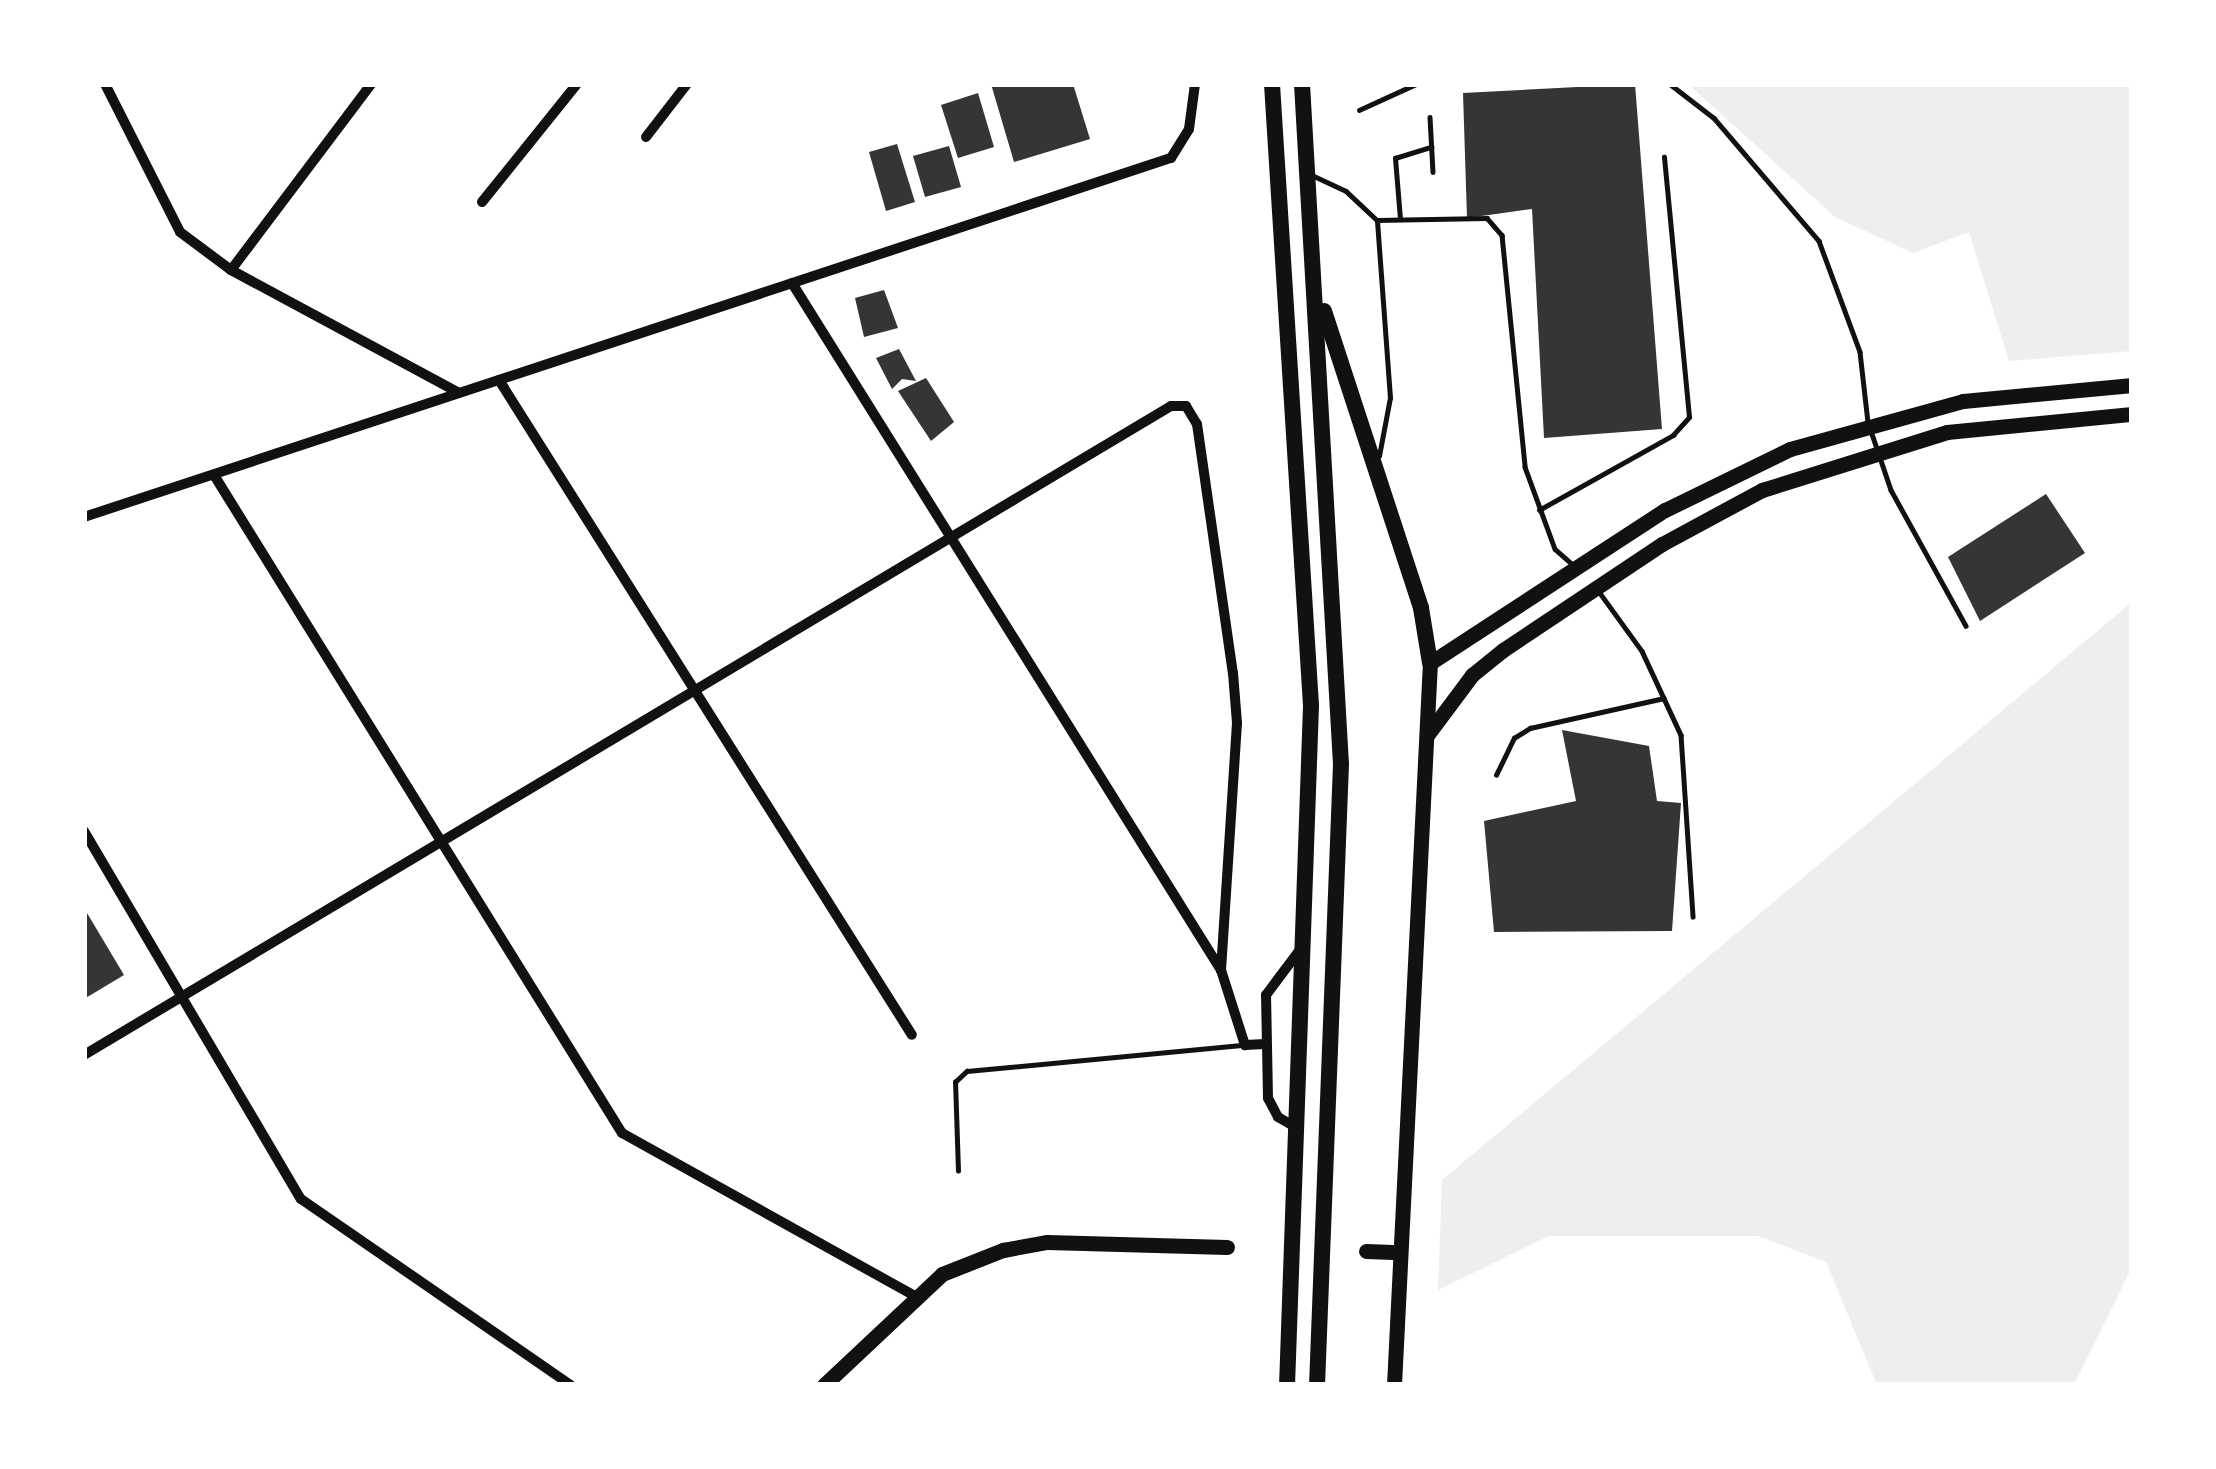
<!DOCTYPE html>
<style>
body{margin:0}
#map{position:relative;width:2216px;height:1469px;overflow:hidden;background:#fff;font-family:Rubik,sans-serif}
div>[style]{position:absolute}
.green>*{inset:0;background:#eee}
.building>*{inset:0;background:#353535}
.service>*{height:4.5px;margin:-2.25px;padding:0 2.25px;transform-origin:2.25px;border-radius:2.25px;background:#111}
.minor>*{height:10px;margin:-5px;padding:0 5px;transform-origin:5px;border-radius:5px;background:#111}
.secondary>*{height:15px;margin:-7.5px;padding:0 7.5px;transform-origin:7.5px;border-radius:7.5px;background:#111}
.trunk>*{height:16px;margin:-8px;padding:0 8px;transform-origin:8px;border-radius:8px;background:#111}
span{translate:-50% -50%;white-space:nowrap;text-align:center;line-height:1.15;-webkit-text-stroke:12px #fff;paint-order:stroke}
.frame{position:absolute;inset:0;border:87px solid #fff;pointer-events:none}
</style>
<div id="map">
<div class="green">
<div style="clip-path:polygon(1688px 84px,2132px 84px,2132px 351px,2009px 361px,1969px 232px,1913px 253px,1835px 217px)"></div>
<div style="clip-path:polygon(2132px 602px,2132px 1267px,2074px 1385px,1877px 1385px,1826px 1262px,1758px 1236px,1549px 1236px,1438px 1290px,1442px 1180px)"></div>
</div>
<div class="building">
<div style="clip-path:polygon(991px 84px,1073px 84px,1090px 139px,1014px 162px)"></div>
<div style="clip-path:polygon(1635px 84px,1662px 429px,1544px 438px,1532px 209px,1467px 218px,1463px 93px)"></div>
<div style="clip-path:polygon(978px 93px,994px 147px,958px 158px,941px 105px)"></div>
<div style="clip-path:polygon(897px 144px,915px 202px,886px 211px,869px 152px)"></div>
<div style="clip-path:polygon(949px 146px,961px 187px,925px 197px,913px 156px)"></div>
<div style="clip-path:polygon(884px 290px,898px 328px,864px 337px,855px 298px)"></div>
<div style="clip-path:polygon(899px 349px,916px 381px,902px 379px,892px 389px,876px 358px)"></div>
<div style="clip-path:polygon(926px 378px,954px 422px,931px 441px,898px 391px)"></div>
<div style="clip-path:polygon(2046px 494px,2085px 553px,1980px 621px,1948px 557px)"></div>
<div style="clip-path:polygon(1562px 730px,1649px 746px,1657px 801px,1681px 803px,1672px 931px,1494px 932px,1484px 821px,1576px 801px)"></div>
<div style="clip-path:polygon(84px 908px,124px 975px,84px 999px)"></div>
</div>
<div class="service">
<div style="left:1670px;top:84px;width:56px;rotate:37.7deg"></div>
<div style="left:1714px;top:118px;width:162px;rotate:49.5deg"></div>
<div style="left:1819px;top:241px;width:118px;rotate:69.7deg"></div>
<div style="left:1860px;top:352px;width:70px;rotate:83.5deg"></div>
<div style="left:1868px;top:422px;width:72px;rotate:71.3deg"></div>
<div style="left:1891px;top:490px;width:155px;rotate:61.1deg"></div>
<div style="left:1359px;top:110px;width:63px;rotate:-24.5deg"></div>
<div style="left:1430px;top:117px;width:55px;rotate:86.9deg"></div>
<div style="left:1314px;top:176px;width:35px;rotate:25deg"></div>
<div style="left:1346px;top:191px;width:42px;rotate:43.1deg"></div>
<div style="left:1400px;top:219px;width:61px;rotate:-94.7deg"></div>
<div style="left:1395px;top:158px;width:38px;rotate:-17deg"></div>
<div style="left:1379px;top:456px;width:59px;rotate:-79.3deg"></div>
<div style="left:1390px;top:398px;width:178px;rotate:-94.2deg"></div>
<div style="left:1377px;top:220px;width:110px;rotate:-1deg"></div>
<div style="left:1487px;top:218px;width:23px;rotate:49deg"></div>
<div style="left:1502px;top:235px;width:233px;rotate:84.3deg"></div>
<div style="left:1525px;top:467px;width:87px;rotate:69.9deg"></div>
<div style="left:1555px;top:549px;width:21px;rotate:41deg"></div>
<div style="left:1539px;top:510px;width:154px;rotate:-29.2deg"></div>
<div style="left:1673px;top:435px;width:24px;rotate:-48deg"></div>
<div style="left:1689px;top:417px;width:261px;rotate:-95.5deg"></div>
<div style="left:1600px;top:593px;width:72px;rotate:54.1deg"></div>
<div style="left:1642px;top:651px;width:93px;rotate:65.1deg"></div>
<div style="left:1681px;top:735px;width:182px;rotate:86.2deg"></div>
<div style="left:1496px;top:775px;width:41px;rotate:-64.1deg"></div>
<div style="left:1514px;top:738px;width:19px;rotate:-32deg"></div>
<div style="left:1530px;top:728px;width:137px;rotate:-12.6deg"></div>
<div style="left:958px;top:1171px;width:89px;rotate:-91.9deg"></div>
<div style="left:955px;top:1082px;width:16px;rotate:-43deg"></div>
<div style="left:967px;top:1071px;width:278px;rotate:-5.4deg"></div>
</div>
<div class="minor">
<div style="left:105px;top:84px;width:166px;rotate:63.1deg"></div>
<div style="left:180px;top:232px;width:64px;rotate:36.7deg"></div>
<div style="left:231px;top:270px;width:259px;rotate:28.3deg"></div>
<div style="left:646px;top:137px;width:67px;rotate:-52.3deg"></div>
<div style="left:482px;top:202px;width:151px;rotate:-51.2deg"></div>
<div style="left:231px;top:270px;width:233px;rotate:-53deg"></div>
<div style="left:792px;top:283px;width:810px;rotate:58.02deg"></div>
<div style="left:1221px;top:970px;width:79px;rotate:72.3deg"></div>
<div style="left:1245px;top:1045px;width:20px;rotate:-3deg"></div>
<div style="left:499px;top:380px;width:774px;rotate:57.77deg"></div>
<div style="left:214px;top:475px;width:774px;rotate:58.2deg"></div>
<div style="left:622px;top:1133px;width:333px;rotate:29.1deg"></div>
<div style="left:84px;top:517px;width:1145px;rotate:-18.28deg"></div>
<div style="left:1171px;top:158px;width:34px;rotate:-58deg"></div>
<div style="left:1189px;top:129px;width:45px;rotate:-82.4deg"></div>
<div style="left:84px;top:831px;width:427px;rotate:59.5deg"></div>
<div style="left:301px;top:1199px;width:328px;rotate:34.6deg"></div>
<div style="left:84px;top:1055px;width:1266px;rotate:-30.84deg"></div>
<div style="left:1171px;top:406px;width:15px"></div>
<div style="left:1186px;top:406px;width:21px;rotate:59deg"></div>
<div style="left:1197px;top:424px;width:252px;rotate:81.8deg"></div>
<div style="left:1233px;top:673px;width:50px;rotate:85.4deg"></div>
<div style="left:1237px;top:723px;width:248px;rotate:93.7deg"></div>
<div style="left:1297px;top:1128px;width:22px;rotate:-150deg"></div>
<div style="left:1278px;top:1117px;width:21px;rotate:-118deg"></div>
<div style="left:1268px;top:1098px;width:103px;rotate:-91.1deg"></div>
<div style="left:1266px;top:995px;width:60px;rotate:-53.1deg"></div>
</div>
<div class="secondary">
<div style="left:1428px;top:734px;width:74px;rotate:-53.3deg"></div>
<div style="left:1472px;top:675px;width:40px;rotate:-39deg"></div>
<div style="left:1503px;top:650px;width:191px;rotate:-33.7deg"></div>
<div style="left:1662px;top:544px;width:114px;rotate:-28.4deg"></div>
<div style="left:1762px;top:490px;width:194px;rotate:-17.4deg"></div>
<div style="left:1947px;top:432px;width:186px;rotate:-5.6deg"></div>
<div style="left:1366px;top:1251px;width:33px;rotate:2deg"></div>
<div style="left:824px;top:1385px;width:162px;rotate:-43.2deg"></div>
<div style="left:942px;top:1274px;width:66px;rotate:-21.5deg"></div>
<div style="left:1003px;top:1250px;width:45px;rotate:-10.3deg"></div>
<div style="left:1047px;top:1242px;width:180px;rotate:1.6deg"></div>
<div style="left:1394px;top:1385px;width:723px;rotate:-87.15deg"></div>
<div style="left:1430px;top:663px;width:280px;rotate:-33.1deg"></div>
<div style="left:1665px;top:510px;width:139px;rotate:-26deg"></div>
<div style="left:1790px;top:449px;width:180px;rotate:-15.5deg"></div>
<div style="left:1963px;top:401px;width:170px;rotate:-5.4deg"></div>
</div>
<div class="trunk">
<div style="left:1272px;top:84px;width:623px;rotate:86.41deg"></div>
<div style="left:1311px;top:706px;width:679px;rotate:92.02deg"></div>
<div style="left:1302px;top:84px;width:681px;rotate:86.72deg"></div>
<div style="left:1341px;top:764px;width:621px;rotate:92.21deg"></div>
<div style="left:1324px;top:311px;width:312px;rotate:71.9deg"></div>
<div style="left:1421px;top:608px;width:56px;rotate:80.7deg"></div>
</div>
<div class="frame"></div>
</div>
